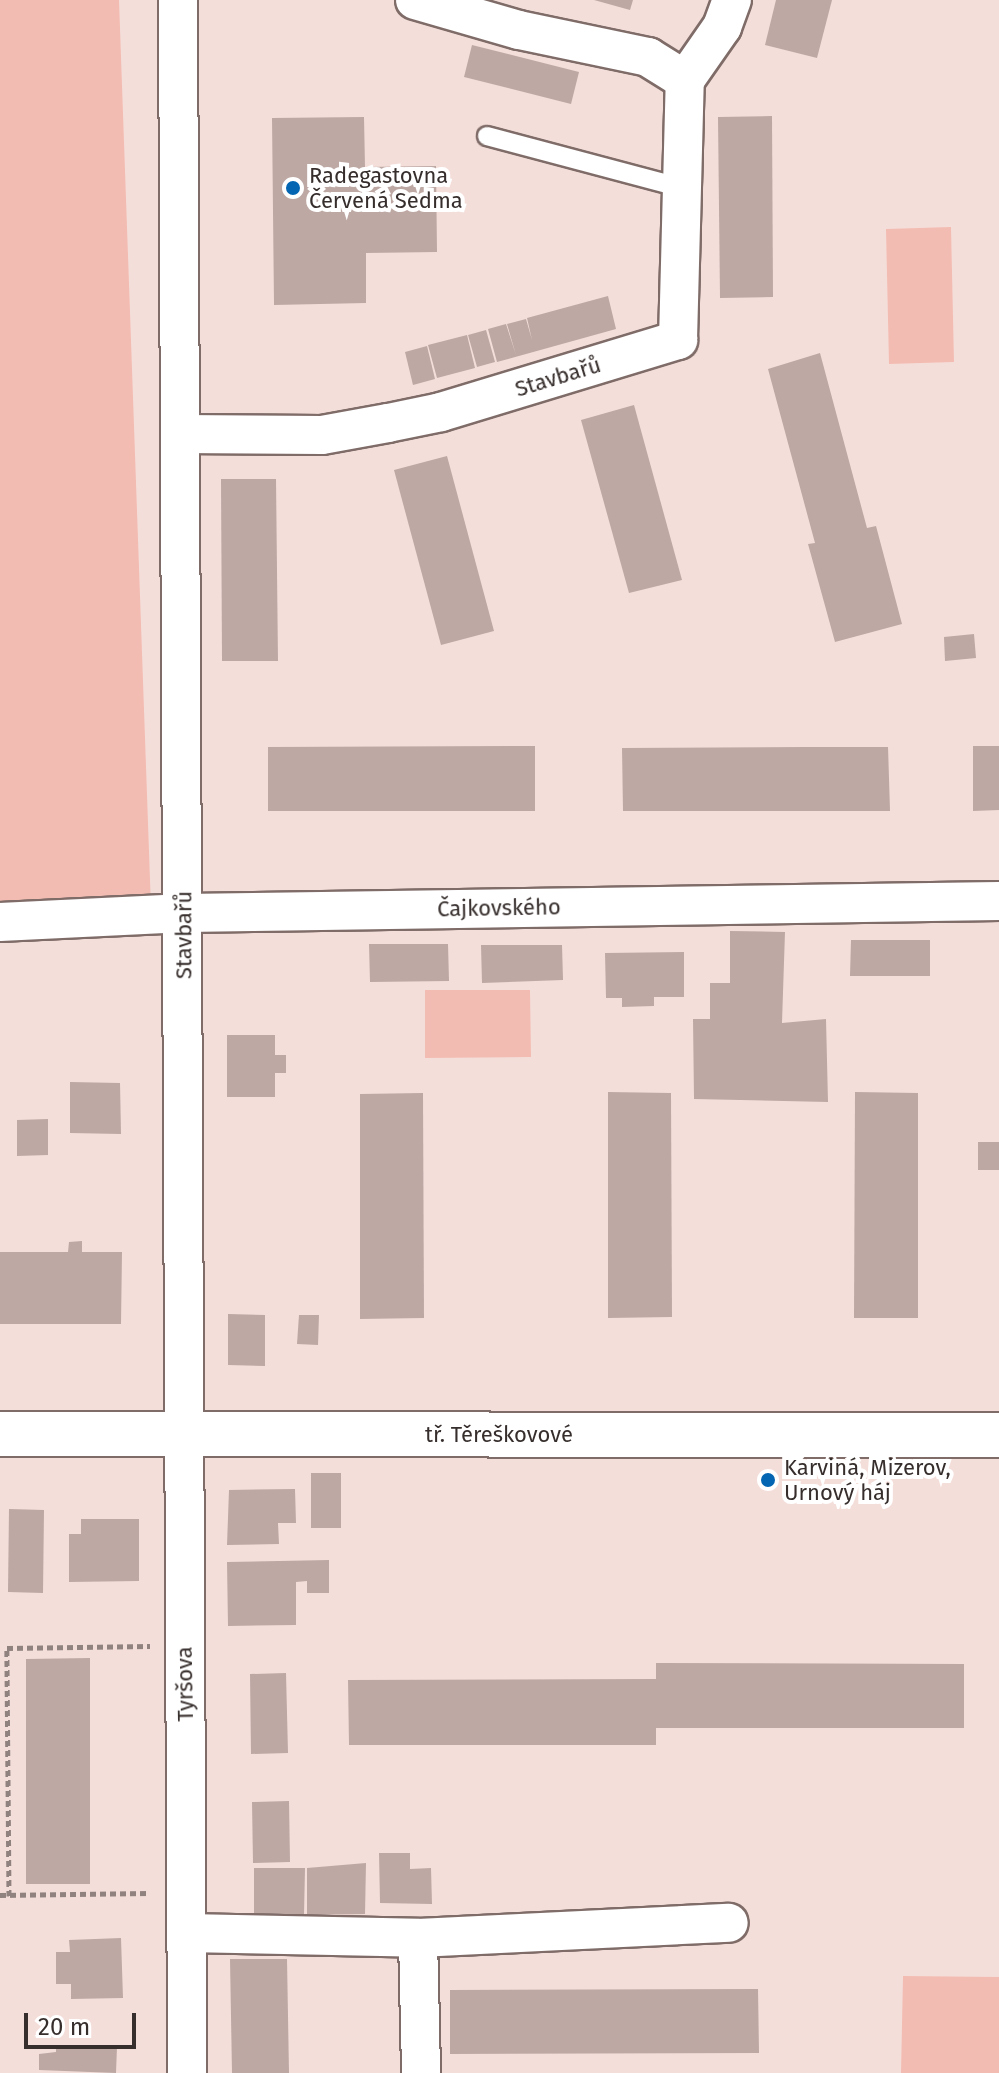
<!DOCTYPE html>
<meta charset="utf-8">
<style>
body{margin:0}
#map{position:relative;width:999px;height:2073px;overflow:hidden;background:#f4deda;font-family:"Fira Sans",sans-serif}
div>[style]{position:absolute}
.green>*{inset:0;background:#f3bcb2}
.building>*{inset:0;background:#bda8a4}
.path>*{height:5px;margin-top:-2.5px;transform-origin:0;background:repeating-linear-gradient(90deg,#90827f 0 6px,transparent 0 10px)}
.roads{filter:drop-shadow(2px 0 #7f6c68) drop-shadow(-2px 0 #7f6c68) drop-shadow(0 2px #7f6c68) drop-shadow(0 -2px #7f6c68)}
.service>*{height:18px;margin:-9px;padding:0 9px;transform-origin:9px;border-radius:9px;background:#fff}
.minor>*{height:38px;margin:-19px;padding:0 19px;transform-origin:19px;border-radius:19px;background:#fff}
.tertiary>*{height:44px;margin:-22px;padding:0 22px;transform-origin:22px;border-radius:22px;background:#fff}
.dots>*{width:22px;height:22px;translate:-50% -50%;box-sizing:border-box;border:4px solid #fff;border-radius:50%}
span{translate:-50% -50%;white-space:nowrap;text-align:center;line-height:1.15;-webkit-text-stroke:8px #fff;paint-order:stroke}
.poi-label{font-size:22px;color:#362e2c}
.left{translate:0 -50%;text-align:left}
.street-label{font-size:22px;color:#362e2c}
.scale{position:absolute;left:24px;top:2013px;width:112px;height:36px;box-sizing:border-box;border:4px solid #362e2c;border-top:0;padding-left:10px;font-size:24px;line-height:28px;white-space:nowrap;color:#362e2c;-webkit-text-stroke:6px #fff;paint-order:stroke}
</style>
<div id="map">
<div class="green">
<div style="clip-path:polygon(0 0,119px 0,151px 908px,0 912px)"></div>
<div style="clip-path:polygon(951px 227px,954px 362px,889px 364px,886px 229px)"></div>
<div style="clip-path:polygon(425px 990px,530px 990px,531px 1057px,425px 1058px)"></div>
<div style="clip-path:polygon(903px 1976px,999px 1977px,999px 2073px,901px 2073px)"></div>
</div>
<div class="building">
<div style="clip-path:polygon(594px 0,633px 0,630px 10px)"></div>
<div style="clip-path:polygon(776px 0,832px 0,817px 58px,765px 45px)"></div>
<div style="clip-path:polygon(472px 45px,579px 72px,571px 104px,464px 77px)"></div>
<div style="clip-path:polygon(772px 116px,773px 297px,720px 298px,718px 117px)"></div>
<div style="clip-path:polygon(364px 117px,365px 167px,436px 166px,437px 252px,366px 253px,366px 303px,274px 305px,272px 118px)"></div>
<div style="clip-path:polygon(608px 296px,616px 329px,497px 362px,488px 329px,506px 324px,516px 355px,507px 324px,526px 319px,532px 340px,527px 318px)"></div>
<div style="clip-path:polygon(486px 330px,495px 362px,477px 367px,468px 335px)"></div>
<div style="clip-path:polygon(467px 335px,475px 368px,437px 378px,428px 345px)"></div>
<div style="clip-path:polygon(427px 346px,435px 379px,413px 385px,405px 352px)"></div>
<div style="clip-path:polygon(820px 353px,867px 528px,876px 526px,902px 624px,835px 642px,808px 544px,815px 543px,768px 369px)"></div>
<div style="clip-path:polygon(634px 405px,682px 580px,629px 593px,581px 420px)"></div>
<div style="clip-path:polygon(447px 456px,494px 631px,441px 645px,394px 470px)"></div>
<div style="clip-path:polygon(221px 479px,276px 479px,278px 661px,222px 661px)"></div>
<div style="clip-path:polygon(974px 634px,976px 658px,945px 661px,944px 637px)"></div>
<div style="clip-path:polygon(535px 746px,535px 811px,268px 811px,268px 747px)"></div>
<div style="clip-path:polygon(973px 746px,999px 746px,999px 810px,973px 811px)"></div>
<div style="clip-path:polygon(806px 747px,888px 747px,890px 811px,623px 811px,622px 748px)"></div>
<div style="clip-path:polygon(730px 931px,785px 932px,782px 1023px,826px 1019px,828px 1102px,694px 1099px,693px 1019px,710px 1019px,710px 983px,730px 983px)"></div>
<div style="clip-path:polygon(851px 940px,930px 940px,930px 976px,850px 976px)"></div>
<div style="clip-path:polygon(369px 944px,448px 944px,449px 981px,370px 982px)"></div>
<div style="clip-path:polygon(481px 945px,562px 945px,563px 980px,482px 983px)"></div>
<div style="clip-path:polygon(684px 952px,684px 997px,654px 997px,654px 1006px,622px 1007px,622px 998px,606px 998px,605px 953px)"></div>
<div style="clip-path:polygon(227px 1035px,275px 1035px,275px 1055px,286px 1055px,286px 1073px,275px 1073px,275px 1097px,227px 1097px)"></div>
<div style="clip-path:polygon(70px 1082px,120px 1083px,121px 1134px,70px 1133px)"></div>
<div style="clip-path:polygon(608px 1092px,671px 1093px,672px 1317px,608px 1318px)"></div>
<div style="clip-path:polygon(855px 1092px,918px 1093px,918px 1318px,854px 1318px)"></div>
<div style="clip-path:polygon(423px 1093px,424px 1318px,360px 1319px,360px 1094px)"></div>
<div style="clip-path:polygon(48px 1119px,48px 1155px,17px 1156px,17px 1120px)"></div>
<div style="clip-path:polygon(978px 1142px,999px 1142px,999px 1170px,978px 1170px)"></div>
<div style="clip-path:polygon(82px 1241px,82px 1252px,122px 1252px,121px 1324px,0 1324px,0 1252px,68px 1252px,69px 1242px)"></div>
<div style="clip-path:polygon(228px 1314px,265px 1315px,265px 1366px,228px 1365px)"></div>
<div style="clip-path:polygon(299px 1315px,319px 1315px,318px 1345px,297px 1344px)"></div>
<div style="clip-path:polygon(311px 1473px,341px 1473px,341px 1528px,311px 1528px)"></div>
<div style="clip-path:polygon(295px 1489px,296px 1523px,278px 1523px,279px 1544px,227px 1545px,229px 1490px)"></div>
<div style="clip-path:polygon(9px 1509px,44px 1510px,43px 1593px,8px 1592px)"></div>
<div style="clip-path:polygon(81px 1519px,139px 1519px,139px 1581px,69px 1582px,69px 1534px,81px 1534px)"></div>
<div style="clip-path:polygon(329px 1560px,329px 1593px,307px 1593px,307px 1581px,296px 1582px,296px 1625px,228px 1626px,227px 1562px)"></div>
<div style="clip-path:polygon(90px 1658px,90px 1884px,26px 1884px,26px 1659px)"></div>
<div style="clip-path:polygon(656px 1663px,964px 1664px,964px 1728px,656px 1728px,656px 1745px,349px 1745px,348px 1680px,656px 1679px)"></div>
<div style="clip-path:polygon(286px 1673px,288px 1753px,251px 1754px,250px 1674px)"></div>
<div style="clip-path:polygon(289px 1801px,290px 1862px,253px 1863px,252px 1802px)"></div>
<div style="clip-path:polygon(379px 1853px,410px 1853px,410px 1869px,431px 1868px,432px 1904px,380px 1903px)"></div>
<div style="clip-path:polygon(366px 1863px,365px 1914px,307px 1915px,307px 1868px)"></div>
<div style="clip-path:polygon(254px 1868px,305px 1868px,304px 1915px,254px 1915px)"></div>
<div style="clip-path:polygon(121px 1938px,123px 1998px,71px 1999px,71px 1984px,56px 1984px,56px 1952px,70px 1952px,69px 1940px)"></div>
<div style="clip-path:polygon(230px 1959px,287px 1959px,289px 2073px,232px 2073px)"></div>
<div style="clip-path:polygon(758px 1989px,759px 2053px,450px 2054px,450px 1990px)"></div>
<div style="clip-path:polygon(56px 2047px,117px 2047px,116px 2073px,39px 2070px,39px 2054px,56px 2052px)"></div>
</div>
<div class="path">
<div style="left:0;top:1895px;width:150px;rotate:-0.8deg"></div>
<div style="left:9px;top:1896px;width:248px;rotate:-90.5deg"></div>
<div style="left:7px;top:1648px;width:143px;rotate:-0.8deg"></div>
</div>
<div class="roads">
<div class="service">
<div style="left:487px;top:136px;width:202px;rotate:14.9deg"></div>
</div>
<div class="minor">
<div style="left:178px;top:0;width:2073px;rotate:89.75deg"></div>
<div style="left:415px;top:0;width:108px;rotate:16.1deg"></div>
<div style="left:519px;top:30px;width:132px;rotate:11.8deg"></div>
<div style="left:648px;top:57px;width:44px;rotate:31.9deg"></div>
<div style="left:180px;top:434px;width:142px;rotate:0.4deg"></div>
<div style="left:322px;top:435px;width:67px;rotate:-10.3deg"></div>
<div style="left:388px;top:423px;width:54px;rotate:-11.7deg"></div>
<div style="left:441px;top:412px;width:248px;rotate:-16.9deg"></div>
<div style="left:678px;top:340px;width:260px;rotate:-88.5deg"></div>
<div style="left:685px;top:80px;width:65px;rotate:-55.1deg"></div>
<div style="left:722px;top:27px;width:29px;rotate:-70deg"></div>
<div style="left:0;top:922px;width:185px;rotate:-2.8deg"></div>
<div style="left:185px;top:913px;width:814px;rotate:-0.84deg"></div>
<div style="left:187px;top:1933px;width:231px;rotate:1.2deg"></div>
<div style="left:418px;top:1938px;width:311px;rotate:-2.8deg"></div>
<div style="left:418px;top:1938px;width:135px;rotate:88.7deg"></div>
</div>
<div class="tertiary">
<div style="left:0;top:1434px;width:999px;rotate:0.06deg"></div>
</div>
</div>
<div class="dots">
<div style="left:293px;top:188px;background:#0466b2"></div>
<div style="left:768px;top:1480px;background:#0466b2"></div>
</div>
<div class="poi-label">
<span class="left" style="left:309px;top:188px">Radegastovna<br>Červená Sedma</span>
<span class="left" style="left:784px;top:1480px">Karviná, Mizerov,<br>Urnový háj</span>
</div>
<div class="street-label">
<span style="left:558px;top:377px;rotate:-17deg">Stavbařů</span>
<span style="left:499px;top:908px;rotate:-1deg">Čajkovského</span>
<span style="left:184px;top:935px;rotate:-90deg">Stavbařů</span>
<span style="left:499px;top:1435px">tř. Těreškovové</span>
<span style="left:185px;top:1684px;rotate:-91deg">Tyršova</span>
</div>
<div class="scale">20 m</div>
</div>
